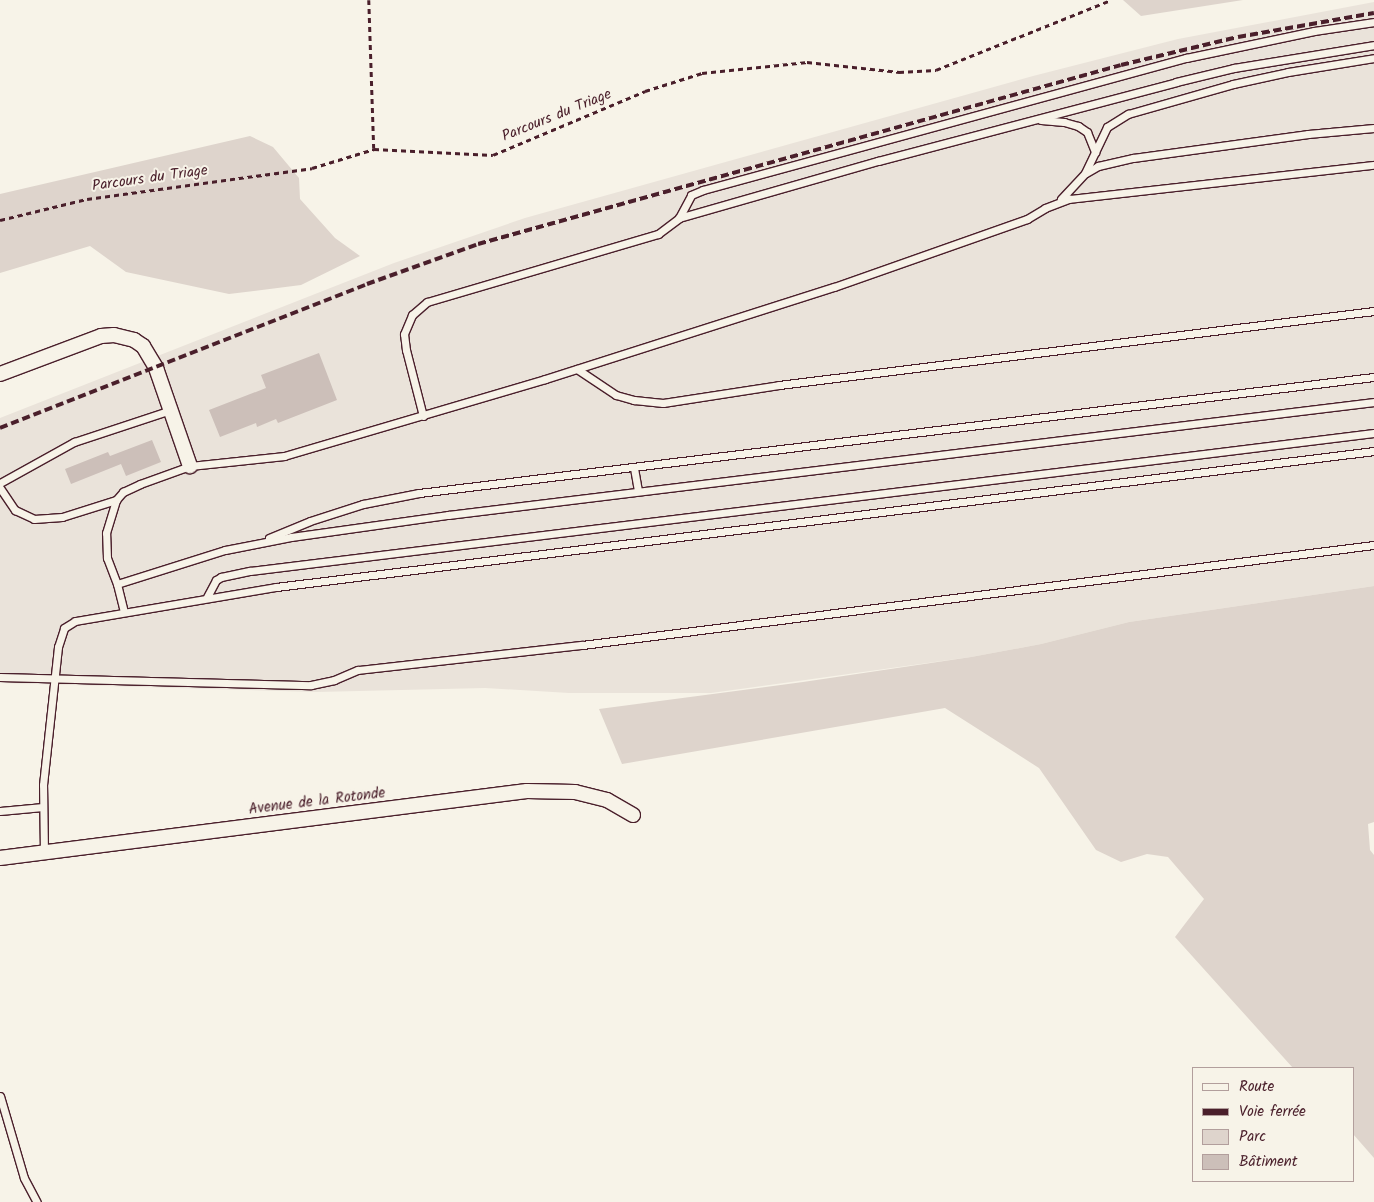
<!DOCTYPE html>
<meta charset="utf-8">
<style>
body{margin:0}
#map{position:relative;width:1374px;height:1202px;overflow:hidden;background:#f7f3e8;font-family:Kalam,sans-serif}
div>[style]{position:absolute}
.built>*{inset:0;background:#eae3da}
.green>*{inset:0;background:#ded4cc}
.building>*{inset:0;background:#ccbfb9}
.path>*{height:2.5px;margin-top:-1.25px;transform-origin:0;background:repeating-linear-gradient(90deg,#4a1f2b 0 5px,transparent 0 9px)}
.roads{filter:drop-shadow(1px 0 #4a1f2b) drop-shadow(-1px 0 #4a1f2b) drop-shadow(0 1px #4a1f2b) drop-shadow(0 -1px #4a1f2b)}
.service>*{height:7px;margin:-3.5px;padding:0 3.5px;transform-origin:3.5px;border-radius:3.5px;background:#f7f3e8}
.minor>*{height:14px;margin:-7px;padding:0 7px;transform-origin:7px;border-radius:7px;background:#f7f3e8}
.rail>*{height:4px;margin-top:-2px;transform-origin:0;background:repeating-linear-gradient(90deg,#4a1f2b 0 8px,transparent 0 12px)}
span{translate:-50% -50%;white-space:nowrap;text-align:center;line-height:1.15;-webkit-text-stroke:4px #f7f3e8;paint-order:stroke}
.street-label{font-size:15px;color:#4a1f2b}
.legend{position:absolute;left:1192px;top:1067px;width:162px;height:115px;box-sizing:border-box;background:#f7f3e8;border:1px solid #b29e9c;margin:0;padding:6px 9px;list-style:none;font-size:15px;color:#4a1f2b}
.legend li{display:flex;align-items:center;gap:10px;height:25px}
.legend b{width:25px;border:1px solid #b29e9c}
</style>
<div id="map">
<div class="built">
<div style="clip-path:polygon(1374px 2px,1374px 586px,1129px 622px,1041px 644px,971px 657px,711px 693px,569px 693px,485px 688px,317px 692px,0 683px,0 418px,394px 263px,525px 218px,1033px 76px,1178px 39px)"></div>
</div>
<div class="green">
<div style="clip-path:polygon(1123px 0,1243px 0,1141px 16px)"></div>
<div style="clip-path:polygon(250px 136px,273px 147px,299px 178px,300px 199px,335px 238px,360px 256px,301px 285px,229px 294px,126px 272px,90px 246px,0 273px,0 194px)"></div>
<div style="clip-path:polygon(1374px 586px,1374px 822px,1368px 824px,1370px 850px,1374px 855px,1374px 1158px,1353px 1134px,1353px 1068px,1293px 1068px,1175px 937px,1204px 899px,1168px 857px,1147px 854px,1121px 862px,1096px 850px,1039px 768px,945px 708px,622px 764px,599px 709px,803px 682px,971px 657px,1041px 644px,1129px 622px)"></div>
</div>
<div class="building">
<div style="clip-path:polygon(319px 353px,337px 400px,278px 423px,276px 419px,257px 427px,256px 423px,220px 437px,209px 410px,266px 388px,261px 375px)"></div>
<div style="clip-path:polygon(152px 440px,161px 462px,126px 476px,121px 464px,71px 484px,65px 469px,108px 452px,110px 456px)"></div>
</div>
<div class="path">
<div style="left:369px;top:0;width:148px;rotate:88.1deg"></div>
<div style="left:0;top:220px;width:89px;rotate:-13.6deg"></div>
<div style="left:87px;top:199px;width:227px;rotate:-7.8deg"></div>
<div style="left:312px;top:168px;width:65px;rotate:-17deg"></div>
<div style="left:374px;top:149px;width:119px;rotate:2.9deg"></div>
<div style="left:493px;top:155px;width:165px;rotate:-22.8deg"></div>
<div style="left:645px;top:91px;width:60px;rotate:-17.5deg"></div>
<div style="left:702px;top:73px;width:106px;rotate:-6deg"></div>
<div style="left:807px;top:62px;width:93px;rotate:6.2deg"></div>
<div style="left:899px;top:72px;width:37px;rotate:-3deg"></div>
<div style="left:936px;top:70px;width:188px;rotate:-21.8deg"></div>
</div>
<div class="roads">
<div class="service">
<div style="left:1041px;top:120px;width:23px;rotate:5deg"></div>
<div style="left:1064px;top:122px;width:15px;rotate:16deg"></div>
<div style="left:1078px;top:126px;width:11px;rotate:34deg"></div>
<div style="left:1087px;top:132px;width:22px;rotate:68deg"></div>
<div style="left:1086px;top:173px;width:14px;rotate:-30deg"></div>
<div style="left:1098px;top:166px;width:36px;rotate:-13deg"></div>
<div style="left:1133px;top:158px;width:177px;rotate:-7.8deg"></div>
<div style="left:1308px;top:134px;width:66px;rotate:-5.2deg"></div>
<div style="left:1061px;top:199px;width:35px;rotate:-47deg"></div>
<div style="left:1085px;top:173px;width:51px;rotate:-64.4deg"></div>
<div style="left:1107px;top:127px;width:25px;rotate:-32deg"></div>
<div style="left:1128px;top:114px;width:109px;rotate:-15.9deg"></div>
<div style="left:1233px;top:84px;width:56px;rotate:-12.3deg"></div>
<div style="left:1288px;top:72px;width:87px;rotate:-9.2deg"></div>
<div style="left:679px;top:218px;width:207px;rotate:-16deg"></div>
<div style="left:878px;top:161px;width:308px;rotate:-14.8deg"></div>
<div style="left:1176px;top:82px;width:60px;rotate:-13.6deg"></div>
<div style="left:1234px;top:68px;width:142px;rotate:-9.3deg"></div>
<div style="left:577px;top:369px;width:47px;rotate:33.7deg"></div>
<div style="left:616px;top:395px;width:19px;rotate:16deg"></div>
<div style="left:634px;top:400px;width:29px;rotate:6deg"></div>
<div style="left:663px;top:403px;width:117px;rotate:-8.8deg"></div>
<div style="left:779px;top:385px;width:600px;rotate:-7.09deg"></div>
<div style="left:423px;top:416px;width:68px;rotate:-104.4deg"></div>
<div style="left:406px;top:350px;width:16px;rotate:-97deg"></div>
<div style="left:404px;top:334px;width:21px;rotate:-67deg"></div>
<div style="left:412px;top:315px;width:20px;rotate:-41deg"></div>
<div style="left:427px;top:302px;width:241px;rotate:-16.4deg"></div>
<div style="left:658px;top:234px;width:26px;rotate:-37deg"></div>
<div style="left:679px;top:218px;width:26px;rotate:-62deg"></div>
<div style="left:691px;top:195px;width:13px;rotate:-23deg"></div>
<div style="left:703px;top:190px;width:501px;rotate:-15.29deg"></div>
<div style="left:1186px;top:58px;width:131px;rotate:-11.9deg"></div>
<div style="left:1314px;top:31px;width:61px;rotate:-8.5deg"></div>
<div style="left:634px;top:468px;width:23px;rotate:80deg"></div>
<div style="left:0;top:483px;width:85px;rotate:-29deg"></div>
<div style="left:74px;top:442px;width:102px;rotate:-18.3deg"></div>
<div style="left:0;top:488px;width:27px;rotate:56deg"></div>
<div style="left:15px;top:510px;width:21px;rotate:25deg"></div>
<div style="left:34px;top:519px;width:28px;rotate:-4deg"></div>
<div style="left:62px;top:517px;width:57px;rotate:-17.5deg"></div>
<div style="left:269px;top:538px;width:44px;rotate:-22.5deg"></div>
<div style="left:310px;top:521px;width:56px;rotate:-17.8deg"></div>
<div style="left:363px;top:504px;width:57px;rotate:-11.1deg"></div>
<div style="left:419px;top:493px;width:962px;rotate:-6.93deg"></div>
<div style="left:117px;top:584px;width:113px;rotate:-17.5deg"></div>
<div style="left:225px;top:550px;width:67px;rotate:-11.1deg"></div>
<div style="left:291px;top:537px;width:159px;rotate:-8deg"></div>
<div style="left:448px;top:515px;width:933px;rotate:-6.96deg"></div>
<div style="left:207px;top:597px;width:19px;rotate:-62deg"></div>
<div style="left:216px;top:580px;width:6px;rotate:-31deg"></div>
<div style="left:221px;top:577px;width:30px;rotate:-12deg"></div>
<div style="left:250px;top:571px;width:1132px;rotate:-7deg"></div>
<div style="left:124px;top:612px;width:29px;rotate:-104deg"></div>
<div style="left:117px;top:584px;width:28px;rotate:-111deg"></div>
<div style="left:107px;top:558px;width:25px;rotate:-92deg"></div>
<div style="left:106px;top:533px;width:34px;rotate:-73deg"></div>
<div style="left:116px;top:500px;width:11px;rotate:-49deg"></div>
<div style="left:123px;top:492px;width:19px;rotate:-25deg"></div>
<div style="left:140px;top:484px;width:53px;rotate:-19.8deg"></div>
<div style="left:190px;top:466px;width:95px;rotate:-6.1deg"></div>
<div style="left:284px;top:456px;width:272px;rotate:-16.4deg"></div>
<div style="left:545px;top:379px;width:303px;rotate:-17.7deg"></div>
<div style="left:834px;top:287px;width:205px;rotate:-19.4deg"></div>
<div style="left:1027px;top:219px;width:21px;rotate:-31deg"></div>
<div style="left:1045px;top:208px;width:26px;rotate:-21deg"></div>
<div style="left:1069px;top:199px;width:307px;rotate:-6.4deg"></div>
<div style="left:0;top:677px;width:311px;rotate:1.5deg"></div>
<div style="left:311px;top:685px;width:24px;rotate:-12deg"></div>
<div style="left:334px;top:680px;width:26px;rotate:-23deg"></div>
<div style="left:358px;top:670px;width:225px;rotate:-6.4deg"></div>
<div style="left:582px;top:645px;width:798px;rotate:-7.2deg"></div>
<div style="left:0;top:811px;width:43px;rotate:-5.3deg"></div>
<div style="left:44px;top:853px;width:68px;rotate:-90.8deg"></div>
<div style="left:43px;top:785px;width:139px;rotate:-83.8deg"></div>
<div style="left:58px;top:647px;width:20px;rotate:-72deg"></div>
<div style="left:64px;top:628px;width:13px;rotate:-32deg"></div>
<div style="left:75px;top:621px;width:204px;rotate:-9.6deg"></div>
<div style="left:276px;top:587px;width:1106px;rotate:-7.06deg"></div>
<div style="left:0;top:1096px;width:85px;rotate:73.7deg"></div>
<div style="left:24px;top:1178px;width:27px;rotate:62deg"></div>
</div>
<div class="minor">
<div style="left:0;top:374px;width:108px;rotate:-20.6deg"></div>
<div style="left:101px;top:336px;width:13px;rotate:-4deg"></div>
<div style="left:114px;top:335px;width:21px;rotate:14deg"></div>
<div style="left:134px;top:340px;width:11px;rotate:34deg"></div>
<div style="left:143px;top:346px;width:26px;rotate:59deg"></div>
<div style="left:156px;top:368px;width:104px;rotate:70.9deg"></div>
<div style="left:0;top:858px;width:531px;rotate:-7.25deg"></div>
<div style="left:527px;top:791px;width:48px;rotate:1.2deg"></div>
<div style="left:575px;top:792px;width:33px;rotate:14deg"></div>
<div style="left:607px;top:800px;width:30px;rotate:30deg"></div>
</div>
</div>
<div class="rail">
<div style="left:0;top:428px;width:394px;rotate:-21.4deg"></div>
<div style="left:367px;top:284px;width:118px;rotate:-19.8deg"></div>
<div style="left:478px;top:244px;width:667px;rotate:-15.56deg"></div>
<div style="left:1121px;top:65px;width:120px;rotate:-13.5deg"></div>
<div style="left:1238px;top:37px;width:138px;rotate:-10deg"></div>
</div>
<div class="street-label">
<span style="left:557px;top:116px;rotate:-22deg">Parcours du Triage</span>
<span style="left:150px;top:179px;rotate:-8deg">Parcours du Triage</span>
<span style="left:317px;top:802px;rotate:-7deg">Avenue de la Rotonde</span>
</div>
<ul class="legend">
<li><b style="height:6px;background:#f7f3e8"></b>Route</li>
<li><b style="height:6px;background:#4a1f2b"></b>Voie ferrée</li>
<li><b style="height:14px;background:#ded4cc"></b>Parc</li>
<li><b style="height:14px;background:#ccbfb9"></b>Bâtiment</li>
</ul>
</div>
